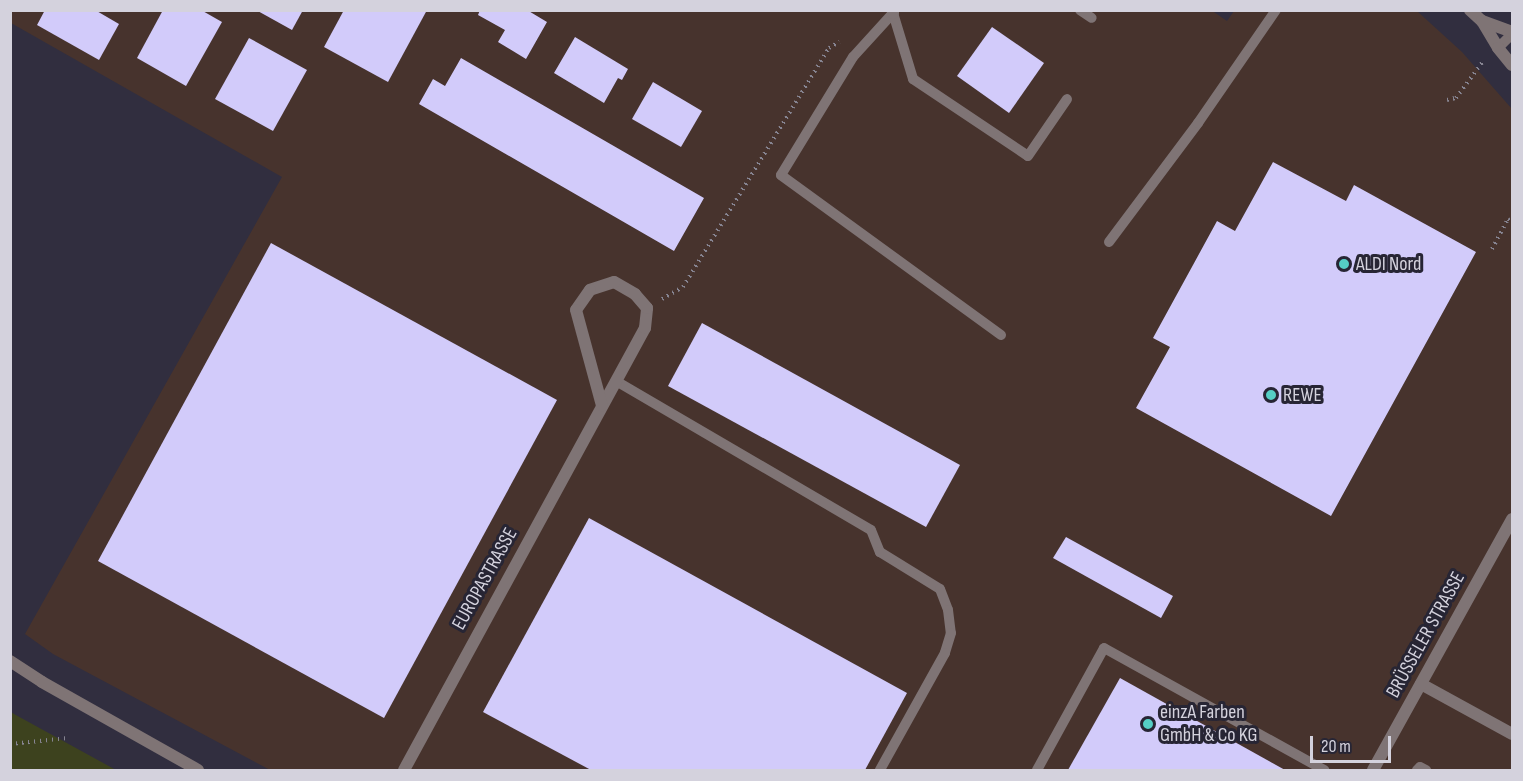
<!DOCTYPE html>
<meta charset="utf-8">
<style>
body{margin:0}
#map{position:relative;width:1523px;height:781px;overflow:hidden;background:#312e3f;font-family:"Sofia Sans Condensed",sans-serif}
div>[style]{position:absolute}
.commercial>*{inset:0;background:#47332d}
.green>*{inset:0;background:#3d421e}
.building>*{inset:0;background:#d2cbfa}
.path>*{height:4px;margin-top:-2px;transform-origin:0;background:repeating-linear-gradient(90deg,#878592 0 1.5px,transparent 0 6px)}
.service>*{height:10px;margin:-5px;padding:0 5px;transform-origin:5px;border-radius:5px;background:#7f7475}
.minor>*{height:12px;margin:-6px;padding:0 6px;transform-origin:6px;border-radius:6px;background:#7f7475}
.dots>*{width:16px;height:16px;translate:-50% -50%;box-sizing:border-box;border:3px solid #272534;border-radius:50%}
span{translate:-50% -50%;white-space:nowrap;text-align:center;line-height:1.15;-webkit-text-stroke:6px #272534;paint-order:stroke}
.poi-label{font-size:20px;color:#d4d2dd}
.left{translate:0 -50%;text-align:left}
.street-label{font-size:20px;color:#d4d2dd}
.frame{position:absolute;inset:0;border:12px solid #d4d2dd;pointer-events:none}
.scale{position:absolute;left:1310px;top:736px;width:81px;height:27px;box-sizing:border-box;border:3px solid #d4d2dd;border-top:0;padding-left:8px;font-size:18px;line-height:21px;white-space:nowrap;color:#d4d2dd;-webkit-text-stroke:4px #272534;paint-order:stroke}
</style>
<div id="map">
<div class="commercial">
<div style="clip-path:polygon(11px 10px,1211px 10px,1227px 21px,1234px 11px,1417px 11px,1462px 52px,1512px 109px,1512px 770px,270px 770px,53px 654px,25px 634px,282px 177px,11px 23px)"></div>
</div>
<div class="green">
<div style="clip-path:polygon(11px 712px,14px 714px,116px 770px,11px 770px)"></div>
</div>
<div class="building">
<div style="clip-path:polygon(45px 10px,95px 10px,119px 24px,99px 60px,37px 25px)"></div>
<div style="clip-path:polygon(163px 10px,201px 10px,222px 22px,186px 86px,137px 58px)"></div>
<div style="clip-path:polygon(256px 10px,303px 10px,292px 30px)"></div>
<div style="clip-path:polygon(344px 10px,427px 10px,388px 82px,324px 47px)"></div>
<div style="clip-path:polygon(480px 10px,527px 10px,547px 22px,526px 59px,498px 42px,505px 30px,478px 15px)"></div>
<div style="clip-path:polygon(992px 27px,1044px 63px,1009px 113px,957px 76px)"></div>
<div style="clip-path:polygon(575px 37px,628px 69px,622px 80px,618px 78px,604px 103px,554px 73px)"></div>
<div style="clip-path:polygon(249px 38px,307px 70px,273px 131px,215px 99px)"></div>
<div style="clip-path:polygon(461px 58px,704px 198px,674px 251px,419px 104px,433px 79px,445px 86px)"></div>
<div style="clip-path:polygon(653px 82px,702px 111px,681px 147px,632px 119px)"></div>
<div style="clip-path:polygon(1273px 162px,1346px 201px,1354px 185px,1476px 252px,1331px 516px,1136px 408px,1170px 347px,1153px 338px,1193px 265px,1217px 221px,1235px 231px)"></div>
<div style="clip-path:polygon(271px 243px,557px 400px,384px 718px,98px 561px)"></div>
<div style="clip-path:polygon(702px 323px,960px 465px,926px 527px,668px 386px)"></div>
<div style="clip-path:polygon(589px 518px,907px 693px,865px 770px,591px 770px,483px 712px)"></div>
<div style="clip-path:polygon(1066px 537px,1173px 596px,1161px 618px,1053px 558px)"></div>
<div style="clip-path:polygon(1120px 678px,1285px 770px,1068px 770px)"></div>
</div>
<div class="path">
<div style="left:1447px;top:100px;width:9px;rotate:-13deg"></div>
<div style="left:1456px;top:98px;width:47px;rotate:-53.6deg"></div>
<div style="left:1492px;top:249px;width:34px;rotate:-62deg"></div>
<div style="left:1508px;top:219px;width:5px;rotate:37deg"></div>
<div style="left:662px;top:299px;width:24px;rotate:-30deg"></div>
<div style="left:683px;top:287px;width:280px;rotate:-58.6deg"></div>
<div style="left:829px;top:48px;width:12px;rotate:-31deg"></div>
<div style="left:10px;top:744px;width:58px;rotate:-5.9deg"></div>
</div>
<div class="service">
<div style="left:1080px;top:10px;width:14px;rotate:34deg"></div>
<div style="left:1498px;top:48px;width:20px;rotate:-45deg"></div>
<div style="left:1109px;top:242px;width:149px;rotate:-53.2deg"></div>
<div style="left:1198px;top:123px;width:137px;rotate:-55.4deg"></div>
<div style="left:1001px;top:335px;width:272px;rotate:-144deg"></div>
<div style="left:781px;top:175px;width:138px;rotate:-58.6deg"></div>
<div style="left:853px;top:57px;width:59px;rotate:-47.7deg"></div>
<div style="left:893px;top:13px;width:69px;rotate:73.1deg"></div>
<div style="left:913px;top:79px;width:138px;rotate:33.8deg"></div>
<div style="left:1028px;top:156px;width:69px;rotate:-55.6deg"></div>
<div style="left:616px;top:381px;width:295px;rotate:30.3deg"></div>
<div style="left:871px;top:530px;width:24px;rotate:68deg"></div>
<div style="left:880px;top:552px;width:70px;rotate:31.7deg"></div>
<div style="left:940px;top:589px;width:22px;rotate:69deg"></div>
<div style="left:948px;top:610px;width:23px;rotate:83deg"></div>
<div style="left:951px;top:633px;width:21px;rotate:107deg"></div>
<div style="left:945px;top:653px;width:134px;rotate:119.1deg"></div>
<div style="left:1037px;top:770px;width:139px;rotate:-61.2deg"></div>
<div style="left:1104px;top:648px;width:252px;rotate:29deg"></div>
<div style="left:1417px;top:770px;width:4px;rotate:-45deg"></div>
<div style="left:1420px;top:767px;width:7px;rotate:27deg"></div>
</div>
<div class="minor">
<div style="left:1470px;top:10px;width:16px;rotate:43deg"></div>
<div style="left:1482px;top:21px;width:32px;rotate:20deg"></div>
<div style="left:893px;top:13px;width:3px;rotate:-90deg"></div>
<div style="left:1482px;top:21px;width:31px;rotate:59deg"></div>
<div style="left:1498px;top:48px;width:22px;rotate:51deg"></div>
<div style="left:10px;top:661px;width:38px;rotate:33deg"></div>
<div style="left:42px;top:682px;width:179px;rotate:29.4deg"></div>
<div style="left:1421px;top:684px;width:104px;rotate:28.8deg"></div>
<div style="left:404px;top:770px;width:503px;rotate:-61.4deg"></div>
<div style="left:645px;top:328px;width:20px;rotate:-84deg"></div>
<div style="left:647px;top:308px;width:18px;rotate:-131deg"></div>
<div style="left:635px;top:294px;width:24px;rotate:-150deg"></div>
<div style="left:614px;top:282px;width:25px;rotate:162deg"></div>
<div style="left:590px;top:290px;width:24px;rotate:125deg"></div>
<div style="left:576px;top:310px;width:99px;rotate:74.8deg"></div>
<div style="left:1373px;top:770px;width:287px;rotate:-61deg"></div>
</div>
<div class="dots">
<div style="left:1344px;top:264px;background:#55cec5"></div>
<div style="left:1271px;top:395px;background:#55cec5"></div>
<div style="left:1148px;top:724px;background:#55cec5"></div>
</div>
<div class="poi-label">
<span class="left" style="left:1356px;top:264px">ALDI Nord</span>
<span class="left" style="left:1283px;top:395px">REWE</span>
<span class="left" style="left:1160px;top:724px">einzA Farben<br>GmbH &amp; Co KG</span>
</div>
<div class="street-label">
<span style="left:485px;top:579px;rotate:-61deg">EUROPASTRASSE</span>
<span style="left:1426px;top:635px;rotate:-61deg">BRÜSSELER STRASSE</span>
</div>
<div class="frame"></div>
<div class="scale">20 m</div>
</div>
